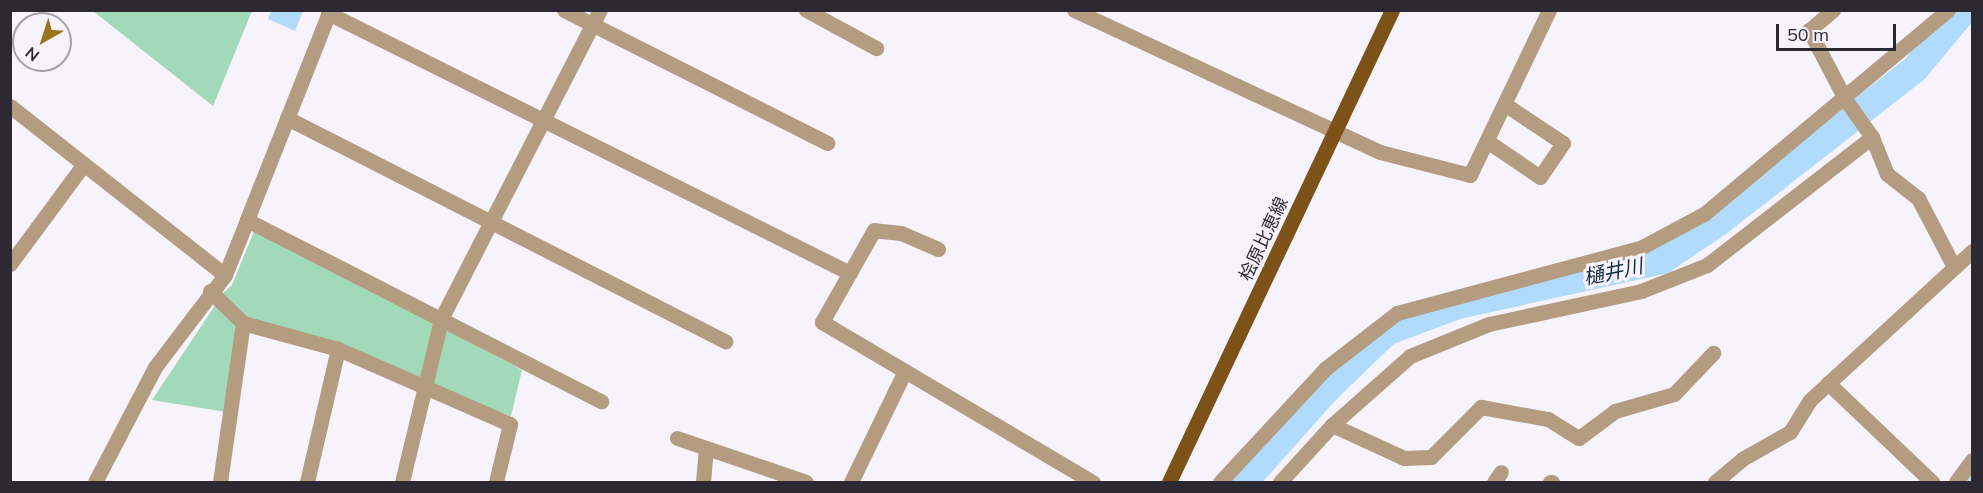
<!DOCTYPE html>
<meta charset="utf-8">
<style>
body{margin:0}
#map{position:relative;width:1983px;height:493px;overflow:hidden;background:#f7f3fc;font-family:Mulish,"Noto Sans JP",sans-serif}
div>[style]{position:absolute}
.green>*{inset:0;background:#a2d9b9}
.water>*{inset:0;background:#b1dbfc}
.river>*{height:28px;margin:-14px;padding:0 14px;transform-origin:14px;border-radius:14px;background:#b1dbfc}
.minor>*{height:15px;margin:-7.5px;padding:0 7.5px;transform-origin:7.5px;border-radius:7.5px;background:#b49c80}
.major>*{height:15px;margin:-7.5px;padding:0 7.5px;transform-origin:7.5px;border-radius:7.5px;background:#7c5218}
span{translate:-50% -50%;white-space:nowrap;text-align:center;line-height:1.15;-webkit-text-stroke:6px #f7f3fc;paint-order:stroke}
.street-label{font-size:18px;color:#2d2932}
.water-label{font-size:20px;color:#0f2e44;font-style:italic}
.frame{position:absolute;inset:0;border:12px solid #2d2932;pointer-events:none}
.north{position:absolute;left:12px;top:12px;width:60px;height:60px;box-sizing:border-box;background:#f7f3fc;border:2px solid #a6a2ab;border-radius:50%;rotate:219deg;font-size:16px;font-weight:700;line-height:24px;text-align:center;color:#2d2932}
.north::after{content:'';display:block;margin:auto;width:21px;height:27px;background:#99731e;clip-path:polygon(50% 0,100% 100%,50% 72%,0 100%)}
.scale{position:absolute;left:1776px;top:24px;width:120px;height:27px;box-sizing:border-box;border:3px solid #2d2932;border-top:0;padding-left:8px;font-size:18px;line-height:21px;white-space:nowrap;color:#2d2932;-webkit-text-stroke:4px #f7f3fc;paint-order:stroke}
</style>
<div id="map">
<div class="green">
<div style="clip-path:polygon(93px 11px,252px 11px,213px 106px)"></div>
<div style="clip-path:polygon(255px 229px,522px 370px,511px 416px,245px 320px,221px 295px,232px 285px)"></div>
<div style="clip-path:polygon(216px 304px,238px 325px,226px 412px,152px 400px)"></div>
</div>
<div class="water">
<div style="clip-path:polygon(271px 11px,271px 10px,303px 11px,295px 31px,268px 19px)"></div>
</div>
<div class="river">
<div style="left:1244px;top:482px;width:125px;rotate:-48.3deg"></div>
<div style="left:1327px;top:389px;width:82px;rotate:-44deg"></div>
<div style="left:1386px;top:332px;width:77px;rotate:-20.6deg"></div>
<div style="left:1458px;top:305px;width:209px;rotate:-12.4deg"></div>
<div style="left:1662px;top:260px;width:65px;rotate:-33.7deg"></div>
<div style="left:1716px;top:224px;width:251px;rotate:-37.9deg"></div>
<div style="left:1914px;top:70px;width:78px;rotate:-50.2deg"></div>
<div style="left:1966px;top:482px;width:9px;rotate:-49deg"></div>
</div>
<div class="minor">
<div style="left:330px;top:10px;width:226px;rotate:111.6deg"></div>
<div style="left:247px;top:220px;width:398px;rotate:27.1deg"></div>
<div style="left:564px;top:10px;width:295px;rotate:26.8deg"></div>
<div style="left:806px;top:10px;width:80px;rotate:28.5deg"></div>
<div style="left:1074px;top:10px;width:337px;rotate:24.9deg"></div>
<div style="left:1380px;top:152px;width:93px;rotate:14.3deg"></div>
<div style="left:1470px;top:175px;width:183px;rotate:-64.4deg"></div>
<div style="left:1833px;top:10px;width:31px;rotate:140deg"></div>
<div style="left:1809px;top:30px;width:78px;rotate:62.4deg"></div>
<div style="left:1845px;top:99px;width:47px;rotate:54.6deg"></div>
<div style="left:328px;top:13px;width:583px;rotate:26.48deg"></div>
<div style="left:10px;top:106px;width:273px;rotate:38.2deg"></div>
<div style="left:287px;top:118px;width:492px;rotate:27deg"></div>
<div style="left:1487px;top:141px;width:64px;rotate:34.2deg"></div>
<div style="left:1540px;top:177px;width:41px;rotate:-55.9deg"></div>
<div style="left:1563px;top:143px;width:69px;rotate:-146.3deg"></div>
<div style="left:938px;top:249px;width:40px;rotate:-156.6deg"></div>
<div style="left:901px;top:233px;width:27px;rotate:-174deg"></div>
<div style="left:874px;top:230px;width:106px;rotate:119.5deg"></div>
<div style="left:822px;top:322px;width:315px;rotate:30.6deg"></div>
<div style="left:10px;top:264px;width:124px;rotate:-53.5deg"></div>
<div style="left:210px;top:291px;width:46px;rotate:44.1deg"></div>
<div style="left:243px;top:323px;width:98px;rotate:15.3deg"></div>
<div style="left:338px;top:349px;width:188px;rotate:23.6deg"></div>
<div style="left:510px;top:424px;width:60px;rotate:103.6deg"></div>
<div style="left:1828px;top:383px;width:144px;rotate:43.6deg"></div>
<div style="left:1332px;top:425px;width:104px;rotate:-41.5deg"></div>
<div style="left:1410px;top:356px;width:85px;rotate:-22.1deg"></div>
<div style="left:1489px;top:324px;width:156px;rotate:-12.2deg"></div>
<div style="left:1641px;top:291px;width:71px;rotate:-21.5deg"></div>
<div style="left:1707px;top:265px;width:209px;rotate:-37.8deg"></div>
<div style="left:1872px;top:137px;width:40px;rotate:68deg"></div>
<div style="left:1887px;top:174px;width:39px;rotate:38deg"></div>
<div style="left:1918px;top:198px;width:78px;rotate:62.4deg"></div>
<div style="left:677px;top:438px;width:136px;rotate:18.8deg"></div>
<div style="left:95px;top:482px;width:130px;rotate:-62.4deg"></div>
<div style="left:155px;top:367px;width:116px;rotate:-52.7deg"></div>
<div style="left:225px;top:275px;width:59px;rotate:-68.2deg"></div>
<div style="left:220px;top:482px;width:161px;rotate:-81.8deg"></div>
<div style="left:307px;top:482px;width:137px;rotate:-76.9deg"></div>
<div style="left:402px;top:482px;width:168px;rotate:-76.5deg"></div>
<div style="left:441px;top:319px;width:348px;rotate:-62.8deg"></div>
<div style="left:703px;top:482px;width:34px;rotate:-85deg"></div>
<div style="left:851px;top:482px;width:123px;rotate:-64.1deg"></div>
<div style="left:1220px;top:482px;width:156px;rotate:-47.1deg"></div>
<div style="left:1326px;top:368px;width:90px;rotate:-37.8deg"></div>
<div style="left:1397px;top:313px;width:252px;rotate:-15deg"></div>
<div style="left:1640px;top:248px;width:72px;rotate:-28deg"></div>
<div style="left:1704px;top:214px;width:318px;rotate:-39.9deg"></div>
<div style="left:1280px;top:482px;width:77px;rotate:-47.6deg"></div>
<div style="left:1332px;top:425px;width:79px;rotate:24.6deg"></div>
<div style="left:1404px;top:458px;width:27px;rotate:-2deg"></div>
<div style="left:1431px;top:457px;width:71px;rotate:-45deg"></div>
<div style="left:1481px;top:407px;width:68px;rotate:10.2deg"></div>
<div style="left:1548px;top:419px;width:36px;rotate:32deg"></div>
<div style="left:1579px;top:438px;width:45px;rotate:-36.9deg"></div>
<div style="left:1615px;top:411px;width:61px;rotate:-16.1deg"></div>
<div style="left:1674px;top:394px;width:57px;rotate:-46.4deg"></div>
<div style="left:1494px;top:482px;width:12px;rotate:-55deg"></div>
<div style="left:1550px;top:482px;width:2px"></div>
<div style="left:1715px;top:482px;width:35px;rotate:-40deg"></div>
<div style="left:1742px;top:459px;width:55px;rotate:-29.4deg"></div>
<div style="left:1790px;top:432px;width:36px;rotate:-58deg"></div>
<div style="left:1809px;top:401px;width:222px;rotate:-42.6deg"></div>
<div style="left:1956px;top:482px;width:27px;rotate:-54deg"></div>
</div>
<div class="major">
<div style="left:1169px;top:482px;width:522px;rotate:-64.71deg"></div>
</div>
<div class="street-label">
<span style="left:1264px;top:239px;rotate:-65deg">桧原比恵線</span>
</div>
<div class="water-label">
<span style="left:1613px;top:271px;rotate:-12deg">樋井川</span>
</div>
<div class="frame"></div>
<div class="north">N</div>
<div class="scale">50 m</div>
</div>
